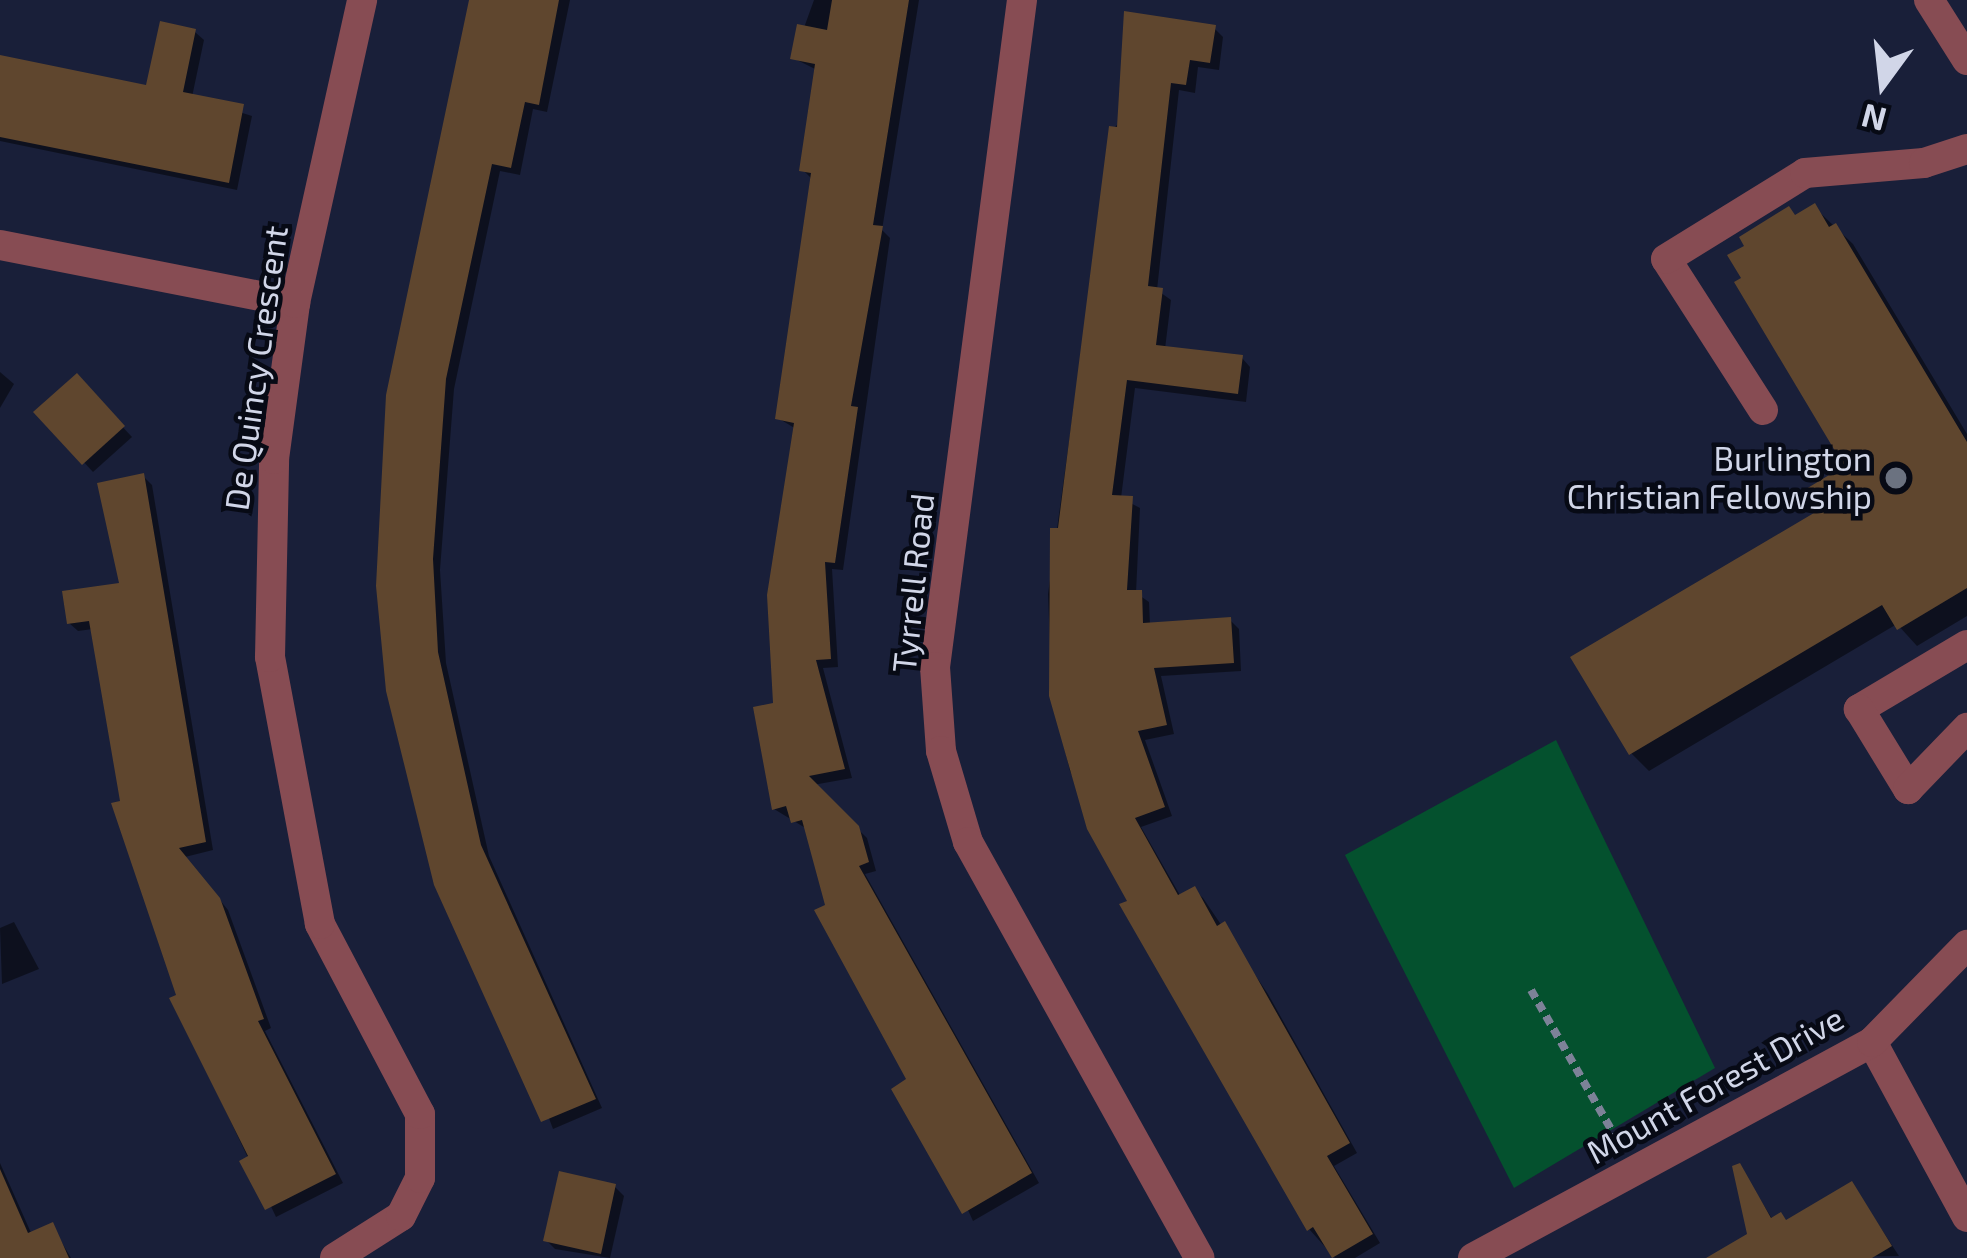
<!DOCTYPE html>
<style>
body{margin:0}
#map{position:relative;width:1967px;height:1258px;overflow:hidden;background:#191f39;font-family:"Exo 2",sans-serif}
div>[style]{position:absolute}
.green>*{inset:0;background:#04512e}
.shadow>*{inset:0;background:#0007}
.building>*{inset:0;background:#5f462e}
.path>*{height:8px;margin-top:-4px;transform-origin:0;background:repeating-linear-gradient(90deg,#7d8298 0 9px,transparent 0 15px)}
.minor>*{height:30px;margin:-15px;padding:0 15px;transform-origin:15px;border-radius:15px;background:#874c53}
.dots>*{width:33px;height:33px;translate:-50% -50%;box-sizing:border-box;border:6px solid #070a15;border-radius:50%}
span{translate:-50% -50%;white-space:nowrap;text-align:center;line-height:1.15;-webkit-text-stroke:9px #070a15;paint-order:stroke}
.street-label{font-size:33px;color:#d1d6e8}
.poi-label{font-size:33px;color:#d1d6e8}
.right{translate:-100% -50%;text-align:right}
.north{position:absolute;left:1823px;top:24px;width:120px;height:120px;-webkit-text-stroke:9px #070a15;paint-order:stroke;rotate:195deg;font-size:33px;font-weight:700;line-height:48px;text-align:center;color:#d1d6e8}
.north::after{content:'';display:block;margin:auto;width:42px;height:54px;background:#d1d6e8;clip-path:polygon(50% 0,100% 100%,50% 72%,0 100%)}
</style>
<div id="map">
<div class="green">
<div style="clip-path:polygon(1556px 740px,1715px 1068px,1514px 1188px,1345px 855px)"></div>
</div>
<div class="shadow">
<div style="clip-path:polygon(472px 0,570px 0,547px 112px,533px 109px,520px 175px,500px 171px,454px 389px,440px 570px,446px 663px,489px 856px,602px 1108px,553px 1129px,389px 691px)"></div>
<div style="clip-path:polygon(814px 0,919px 0,882px 230px,890px 238px,843px 570px,832px 569px,838px 667px,823px 668px,852px 778px,813px 785px,867px 838px,876px 871px,865px 874px,1039px 1183px,973px 1221px,829px 906px,807px 829px,774px 809px,796px 429px,778px 418px,813px 180px,803px 170px,817px 70px,793px 58px)"></div>
<div style="clip-path:polygon(1214px 28px,1223px 37px,1219px 70px,1198px 67px,1195px 93px,1179px 90px,1157px 290px,1171px 300px,1165px 349px,1242px 358px,1250px 367px,1246px 402px,1135px 388px,1121px 498px,1140px 508px,1136px 593px,1149px 602px,1150px 625px,1230px 620px,1239px 629px,1241px 671px,1161px 676px,1174px 734px,1145px 740px,1172px 816px,1141px 827px,1181px 897px,1194px 890px,1203px 898px,1268px 994px,1357px 1153px,1334px 1166px,1380px 1243px,1355px 1258px,1335px 1258px,1309px 1229px,1131px 902px,1070px 771px,1052px 696px,1048px 594px,1112px 130px)"></div>
<div style="clip-path:polygon(195px 32px,204px 40px,192px 97px,252px 116px,237px 190px,0 141px,0 58px,149px 88px)"></div>
<div style="clip-path:polygon(1814px 207px,1853px 244px,1967px 434px,1967px 616px,1917px 646px,1897px 624px,1649px 771px,1631px 753px,1823px 511px,1849px 467px,1797px 218px)"></div>
<div style="clip-path:polygon(0 372px,14px 384px,0 408px)"></div>
<div style="clip-path:polygon(76px 377px,132px 437px,93px 472px,38px 413px)"></div>
<div style="clip-path:polygon(143px 476px,152px 485px,213px 850px,185px 857px,228px 910px,271px 1028px,265px 1031px,343px 1183px,276px 1217px,173px 1000px,180px 997px,124px 803px,93px 629px,78px 631px,69px 623px,123px 586px)"></div>
<div style="clip-path:polygon(14px 922px,39px 969px,2px 984px,0 928px)"></div>
<div style="clip-path:polygon(0 1163px,32px 1235px,52px 1226px,71px 1258px,0 1258px)"></div>
<div style="clip-path:polygon(1739px 1166px,1773px 1220px,1788px 1223px,1852px 1184px,1899px 1256px,1712px 1258px,1751px 1236px)"></div>
<div style="clip-path:polygon(615px 1187px,624px 1196px,610px 1258px,555px 1249px,546px 1240px)"></div>
</div>
<div class="building">
<div style="clip-path:polygon(469px 0,559px 0,539px 105px,525px 102px,511px 168px,492px 164px,446px 379px,433px 559px,438px 652px,481px 845px,596px 1099px,541px 1122px,434px 885px,386px 691px,376px 586px,386px 395px)"></div>
<div style="clip-path:polygon(832px 0,909px 0,873px 225px,883px 226px,851px 406px,858px 407px,835px 563px,825px 562px,831px 659px,816px 660px,845px 769px,809px 776px,859px 826px,869px 862px,859px 866px,1032px 1173px,962px 1214px,891px 1089px,906px 1079px,814px 910px,825px 905px,802px 820px,791px 823px,786px 806px,772px 810px,753px 707px,773px 703px,767px 595px,794px 423px,775px 419px,811px 173px,799px 171px,815px 64px,790px 59px,797px 24px,827px 30px)"></div>
<div style="clip-path:polygon(1124px 11px,1216px 25px,1210px 63px,1190px 60px,1186px 85px,1171px 83px,1148px 286px,1163px 288px,1156px 345px,1243px 355px,1238px 394px,1127px 380px,1112px 495px,1133px 496px,1127px 590px,1142px 590px,1143px 623px,1231px 617px,1234px 663px,1154px 668px,1167px 725px,1138px 731px,1165px 807px,1135px 818px,1178px 895px,1195px 886px,1217px 926px,1225px 921px,1350px 1143px,1327px 1156px,1373px 1234px,1332px 1258px,1313px 1227px,1307px 1231px,1119px 904px,1127px 901px,1087px 829px,1049px 696px,1050px 528px,1058px 528px,1109px 126px,1117px 127px)"></div>
<div style="clip-path:polygon(160px 21px,196px 29px,183px 92px,244px 104px,229px 183px,0 137px,0 55px,146px 85px)"></div>
<div style="clip-path:polygon(1815px 203px,1829px 227px,1836px 223px,1967px 442px,1967px 588px,1897px 630px,1882px 605px,1629px 755px,1570px 657px,1819px 510px,1806px 489px,1844px 466px,1734px 282px,1741px 278px,1727px 255px,1744px 246px,1739px 237px,1789px 206px,1795px 215px)"></div>
<div style="clip-path:polygon(77px 373px,125px 426px,82px 465px,33px 412px)"></div>
<div style="clip-path:polygon(144px 473px,206px 842px,179px 848px,220px 898px,264px 1019px,258px 1021px,336px 1174px,265px 1210px,239px 1161px,248px 1156px,169px 998px,176px 995px,111px 803px,120px 801px,89px 621px,67px 624px,62px 591px,119px 583px,97px 483px)"></div>
<div style="clip-path:polygon(1740px 1163px,1771px 1218px,1781px 1212px,1786px 1220px,1852px 1181px,1892px 1246px,1872px 1258px,1706px 1258px,1747px 1234px,1732px 1166px)"></div>
<div style="clip-path:polygon(0 1169px,28px 1233px,53px 1222px,69px 1258px,0 1258px)"></div>
<div style="clip-path:polygon(559px 1171px,616px 1184px,601px 1254px,543px 1241px)"></div>
</div>
<div class="path">
<div style="left:1531px;top:990px;width:177px;rotate:60.1deg"></div>
</div>
<div class="minor">
<div style="left:1022px;top:0;width:673px;rotate:97.43deg"></div>
<div style="left:935px;top:667px;width:84px;rotate:85.9deg"></div>
<div style="left:941px;top:751px;width:95px;rotate:73.5deg"></div>
<div style="left:968px;top:842px;width:476px;rotate:60.9deg"></div>
<div style="left:1929px;top:0;width:71px;rotate:57.7deg"></div>
<div style="left:0;top:245px;width:301px;rotate:11.1deg"></div>
<div style="left:1763px;top:410px;width:179px;rotate:-122.7deg"></div>
<div style="left:1666px;top:259px;width:163px;rotate:-31.7deg"></div>
<div style="left:1805px;top:173px;width:119px;rotate:-4.8deg"></div>
<div style="left:1924px;top:163px;width:45px;rotate:-18deg"></div>
<div style="left:1967px;top:645px;width:126px;rotate:149.3deg"></div>
<div style="left:1859px;top:709px;width:94px;rotate:58.5deg"></div>
<div style="left:1908px;top:789px;width:85px;rotate:-46deg"></div>
<div style="left:1872px;top:1042px;width:199px;rotate:61.5deg"></div>
<div style="left:335px;top:1258px;width:78px;rotate:-32.5deg"></div>
<div style="left:401px;top:1216px;width:42px;rotate:-63.4deg"></div>
<div style="left:420px;top:1178px;width:64px;rotate:-90deg"></div>
<div style="left:420px;top:1114px;width:215px;rotate:-117.8deg"></div>
<div style="left:320px;top:924px;width:272px;rotate:-100.6deg"></div>
<div style="left:270px;top:657px;width:198px;rotate:-88.8deg"></div>
<div style="left:274px;top:459px;width:157px;rotate:-82.3deg"></div>
<div style="left:295px;top:303px;width:310px;rotate:-77.5deg"></div>
<div style="left:1473px;top:1258px;width:454px;rotate:-28.4deg"></div>
<div style="left:1872px;top:1042px;width:136px;rotate:-45.6deg"></div>
</div>
<div class="dots">
<div style="left:1896px;top:478px;background:#6b7280"></div>
</div>
<div class="street-label">
<span style="left:256px;top:368px;rotate:-82deg">De Quincy Crescent</span>
<span style="left:913px;top:583px;rotate:-84deg">Tyrrell Road</span>
<span style="left:1715px;top:1085px;rotate:-29deg">Mount Forest Drive</span>
</div>
<div class="poi-label">
<span class="right" style="left:1872px;top:478px">Burlington<br>Christian Fellowship</span>
</div>
<div class="north">N</div>
</div>
